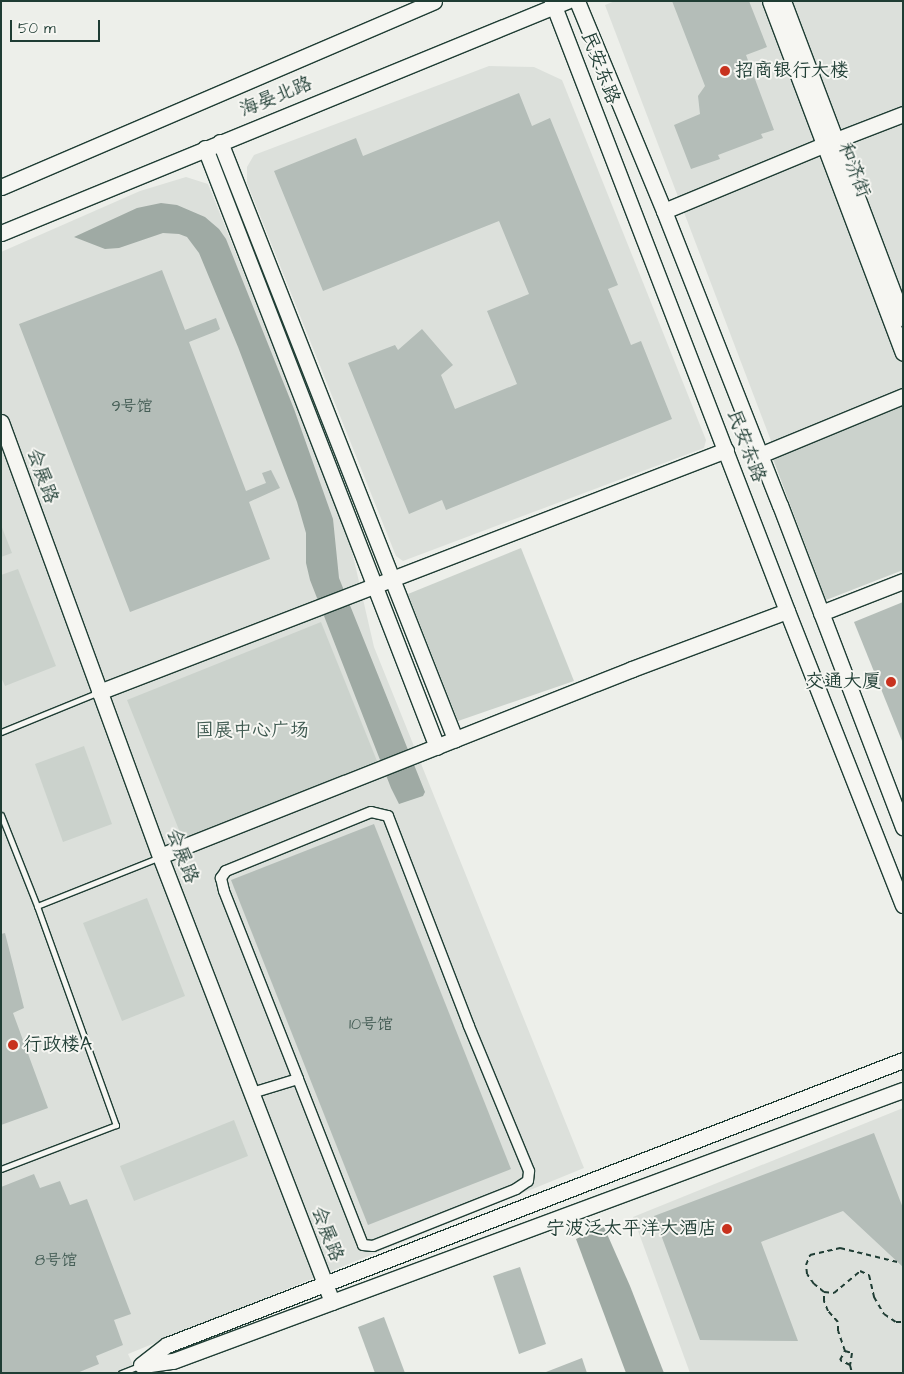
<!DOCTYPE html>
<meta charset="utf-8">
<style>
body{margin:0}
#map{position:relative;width:904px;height:1374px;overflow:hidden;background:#edefea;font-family:"Architects Daughter","LXGW WenKai TC",sans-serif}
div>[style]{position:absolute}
.built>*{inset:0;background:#dce0db}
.green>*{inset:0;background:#cbd2cc}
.water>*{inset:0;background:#9faaa4}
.building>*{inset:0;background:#b4bdb8}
.path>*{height:2px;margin-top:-1px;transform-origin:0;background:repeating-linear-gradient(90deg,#1f3d34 0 5px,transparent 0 9px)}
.roads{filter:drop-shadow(1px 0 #1f3d34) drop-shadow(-1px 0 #1f3d34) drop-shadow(0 1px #1f3d34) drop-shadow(0 -1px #1f3d34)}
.lane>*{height:5px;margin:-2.5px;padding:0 2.5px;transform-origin:2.5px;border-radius:2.5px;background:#f6f6f2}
.street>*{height:10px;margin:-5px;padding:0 5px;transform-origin:5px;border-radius:5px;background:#f6f6f2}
.secondary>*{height:15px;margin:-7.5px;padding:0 7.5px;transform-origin:7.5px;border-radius:7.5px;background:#f6f6f2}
.dots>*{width:14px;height:14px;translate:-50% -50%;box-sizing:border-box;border:2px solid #f6f6f2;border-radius:50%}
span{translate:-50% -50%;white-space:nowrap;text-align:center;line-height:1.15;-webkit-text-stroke:4px #f6f6f2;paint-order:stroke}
.number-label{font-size:16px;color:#445d55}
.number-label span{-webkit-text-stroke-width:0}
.street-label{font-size:19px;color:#1f3d34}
.poi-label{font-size:19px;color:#1f3d34}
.left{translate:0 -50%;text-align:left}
.right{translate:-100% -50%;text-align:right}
.park-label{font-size:19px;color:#415b52}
.frame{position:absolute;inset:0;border:2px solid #1f3d34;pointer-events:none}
.scale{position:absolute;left:10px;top:20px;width:90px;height:22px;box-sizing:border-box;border:2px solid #1f3d34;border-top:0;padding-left:6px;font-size:15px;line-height:18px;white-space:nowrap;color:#1f3d34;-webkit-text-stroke:4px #f6f6f2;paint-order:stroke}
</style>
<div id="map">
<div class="built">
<div style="clip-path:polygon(615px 1px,903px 1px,903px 392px,773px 446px,605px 5px)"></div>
<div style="clip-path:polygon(489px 66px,534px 67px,562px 80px,706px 440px,704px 448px,403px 561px,396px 556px,247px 183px,247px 167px,254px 155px)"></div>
<div style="clip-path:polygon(186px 177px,208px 184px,314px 447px,351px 547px,374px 647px,584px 1168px,128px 1354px,137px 1373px,1px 1373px,1px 252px,140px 191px)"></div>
<div style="clip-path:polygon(903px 1108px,903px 1373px,690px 1373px,633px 1217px)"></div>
</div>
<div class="green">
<div style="clip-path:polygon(903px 406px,903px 570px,826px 600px,773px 459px)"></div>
<div style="clip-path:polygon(1px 525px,12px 553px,1px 557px)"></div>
<div style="clip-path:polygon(521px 548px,574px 681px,458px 721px,408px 594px)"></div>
<div style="clip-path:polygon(18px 569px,56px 666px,5px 686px,1px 677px,1px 575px)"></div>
<div style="clip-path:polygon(321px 622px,377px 761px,183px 840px,127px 700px)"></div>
<div style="clip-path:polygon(84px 746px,112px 824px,63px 842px,35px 764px)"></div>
<div style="clip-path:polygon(147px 898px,185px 996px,122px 1021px,83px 923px)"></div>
<div style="clip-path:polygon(234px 1120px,248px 1156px,134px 1201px,120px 1166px)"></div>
</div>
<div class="water">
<div style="clip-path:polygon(161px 203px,177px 205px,205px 217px,219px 229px,226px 239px,294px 409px,333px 519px,339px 578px,425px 792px,423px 796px,399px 804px,391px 788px,310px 580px,306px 563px,306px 533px,297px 502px,238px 347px,199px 253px,187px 237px,179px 234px,163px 233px,119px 248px,105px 249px,74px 237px,137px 208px)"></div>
<div style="clip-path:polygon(604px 1227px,630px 1286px,664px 1373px,626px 1373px,576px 1239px)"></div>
</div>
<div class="building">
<div style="clip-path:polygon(672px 1px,749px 1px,767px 47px,746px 55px,774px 130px,761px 134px,763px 138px,718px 155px,720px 159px,691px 169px,674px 125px,700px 114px,698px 96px,705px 86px)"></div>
<div style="clip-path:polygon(519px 93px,532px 126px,550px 118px,618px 285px,608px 289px,627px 335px,631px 345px,641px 341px,672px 419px,446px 510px,442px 500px,409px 514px,348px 363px,395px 345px,398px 350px,422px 329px,453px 365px,441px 375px,455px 409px,517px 384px,487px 311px,529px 294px,499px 221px,323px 291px,274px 171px,356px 138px,363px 156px)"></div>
<div style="clip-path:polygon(162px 270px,185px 330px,216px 318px,220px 329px,217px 331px,189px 342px,246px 491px,266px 483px,262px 473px,271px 470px,280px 488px,249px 502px,270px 559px,130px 612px,19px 324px)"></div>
<div style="clip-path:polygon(903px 602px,903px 741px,902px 741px,854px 622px)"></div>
<div style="clip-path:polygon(374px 824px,511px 1169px,368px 1225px,231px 880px)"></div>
<div style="clip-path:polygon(5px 933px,24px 1008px,13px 1013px,48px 1108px,1px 1125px,1px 934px)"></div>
<div style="clip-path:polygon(874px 1133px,903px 1208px,903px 1267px,843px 1211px,761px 1242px,798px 1341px,700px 1340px,654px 1216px)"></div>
<div style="clip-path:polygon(34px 1174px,40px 1188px,60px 1181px,70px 1205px,87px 1199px,131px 1314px,114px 1320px,123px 1345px,96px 1356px,99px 1364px,77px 1373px,1px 1373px,1px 1187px)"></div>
<div style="clip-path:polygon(520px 1267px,546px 1344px,519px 1354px,493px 1276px)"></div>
<div style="clip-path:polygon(384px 1317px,405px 1373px,375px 1373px,358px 1327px)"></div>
<div style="clip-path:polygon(582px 1358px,587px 1373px,546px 1373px,546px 1372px)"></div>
</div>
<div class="path">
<div style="left:824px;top:1292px;width:10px;rotate:6deg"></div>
<div style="left:834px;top:1293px;width:34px;rotate:-40deg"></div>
<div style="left:860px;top:1271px;width:10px;rotate:24deg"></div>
<div style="left:869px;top:1275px;width:23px;rotate:77deg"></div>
<div style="left:874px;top:1297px;width:20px;rotate:60deg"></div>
<div style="left:884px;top:1314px;width:14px;rotate:34deg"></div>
<div style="left:896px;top:1322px;width:7px"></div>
<div style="left:845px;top:1351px;width:21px;rotate:-109deg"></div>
<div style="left:838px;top:1331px;width:9px;rotate:-90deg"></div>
<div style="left:838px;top:1322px;width:15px;rotate:-132deg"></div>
<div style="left:828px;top:1311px;width:11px;rotate:-112deg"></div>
<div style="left:824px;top:1301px;width:9px;rotate:-90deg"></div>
<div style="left:824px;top:1292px;width:13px;rotate:-141deg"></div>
<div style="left:814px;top:1284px;width:12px;rotate:-125deg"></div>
<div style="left:807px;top:1274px;width:9px;rotate:-96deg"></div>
<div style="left:806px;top:1265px;width:11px;rotate:-68deg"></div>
<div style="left:810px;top:1255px;width:31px;rotate:-13deg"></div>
<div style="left:840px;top:1248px;width:59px;rotate:13.8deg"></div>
<div style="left:845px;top:1351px;width:7px;rotate:16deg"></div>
<div style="left:852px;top:1353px;width:12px;rotate:99deg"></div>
<div style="left:850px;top:1365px;width:11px;rotate:-153deg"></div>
<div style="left:840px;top:1360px;width:10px;rotate:-61deg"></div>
<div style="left:850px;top:1365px;width:8px;rotate:76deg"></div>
</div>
<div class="roads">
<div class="lane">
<div style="left:1px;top:732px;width:106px;rotate:-22.2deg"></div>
<div style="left:1px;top:815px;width:98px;rotate:68.4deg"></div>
<div style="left:37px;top:906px;width:233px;rotate:70.2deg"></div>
<div style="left:116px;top:1125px;width:123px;rotate:159.1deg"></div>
<div style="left:37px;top:906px;width:132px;rotate:-21.7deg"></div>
<div style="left:121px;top:1373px;width:19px;rotate:-21deg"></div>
</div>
<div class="street">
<div style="left:252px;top:1093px;width:48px;rotate:-16.9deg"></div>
<div style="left:298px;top:1079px;width:178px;rotate:68.6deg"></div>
<div style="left:363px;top:1245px;width:10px;rotate:6deg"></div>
<div style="left:373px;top:1246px;width:154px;rotate:-21.7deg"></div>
<div style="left:516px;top:1189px;width:14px;rotate:-34deg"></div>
<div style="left:528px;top:1181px;width:10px;rotate:-84deg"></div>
<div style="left:529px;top:1171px;width:157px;rotate:-112.5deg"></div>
<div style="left:469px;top:1026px;width:225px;rotate:-111.1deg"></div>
<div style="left:388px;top:816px;width:17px;rotate:-167deg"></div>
<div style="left:371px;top:812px;width:157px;rotate:157.9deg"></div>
<div style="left:226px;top:871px;width:9px;rotate:126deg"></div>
<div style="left:221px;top:878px;width:13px;rotate:77deg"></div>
<div style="left:224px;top:891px;width:202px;rotate:68.5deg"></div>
</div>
<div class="secondary">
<div style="left:552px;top:1px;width:654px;rotate:68.93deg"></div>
<div style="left:787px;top:611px;width:316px;rotate:68.5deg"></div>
<div style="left:577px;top:1px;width:227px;rotate:67.5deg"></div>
<div style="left:664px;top:211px;width:316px;rotate:68.5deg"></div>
<div style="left:780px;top:505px;width:345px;rotate:69.1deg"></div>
<div style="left:770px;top:1px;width:376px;rotate:69.3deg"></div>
<div style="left:783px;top:1px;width:339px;rotate:69.3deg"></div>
<div style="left:220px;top:142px;width:642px;rotate:68.51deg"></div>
<div style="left:205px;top:148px;width:642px;rotate:68.83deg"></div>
<div style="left:1px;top:187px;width:471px;rotate:-23.2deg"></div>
<div style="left:664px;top:211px;width:172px;rotate:-22.5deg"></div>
<div style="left:823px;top:145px;width:86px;rotate:-21.2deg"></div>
<div style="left:1px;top:233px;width:612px;rotate:-22.29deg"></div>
<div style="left:1px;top:422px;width:462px;rotate:69.9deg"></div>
<div style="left:160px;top:856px;width:478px;rotate:68.9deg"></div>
<div style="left:760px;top:455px;width:155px;rotate:-22.4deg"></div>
<div style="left:821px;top:613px;width:88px;rotate:-21.3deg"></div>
<div style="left:99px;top:692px;width:672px;rotate:-21.1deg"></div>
<div style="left:160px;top:856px;width:508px;rotate:-21.61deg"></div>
<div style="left:632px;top:669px;width:165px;rotate:-20.5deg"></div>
<div style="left:141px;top:1365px;width:33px;rotate:-38deg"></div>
<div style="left:167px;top:1345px;width:789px;rotate:-21.17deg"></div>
<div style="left:143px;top:1365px;width:30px;rotate:-8deg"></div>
<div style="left:173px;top:1361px;width:779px;rotate:-20.37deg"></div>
</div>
</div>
<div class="dots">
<div style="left:725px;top:71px;background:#c8321e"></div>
<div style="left:891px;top:682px;background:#c8321e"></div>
<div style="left:13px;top:1045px;background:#c8321e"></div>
<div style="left:727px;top:1229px;background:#c8321e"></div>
</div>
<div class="number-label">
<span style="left:132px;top:406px">9号馆</span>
<span style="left:371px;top:1024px">10号馆</span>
<span style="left:56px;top:1260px">8号馆</span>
</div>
<div class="street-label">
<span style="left:600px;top:68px;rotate:69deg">民安东路</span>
<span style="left:276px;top:97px;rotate:-22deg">海晏北路</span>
<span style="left:854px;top:170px;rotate:69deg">和济街</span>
<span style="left:746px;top:446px;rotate:69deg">民安东路</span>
<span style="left:42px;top:476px;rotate:70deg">会展路</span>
<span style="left:182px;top:856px;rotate:69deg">会展路</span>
<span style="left:327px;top:1234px;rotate:69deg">会展路</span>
</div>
<div class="poi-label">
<span class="left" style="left:735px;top:71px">招商银行大楼</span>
<span class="right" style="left:881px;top:682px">交通大厦</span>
<span class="left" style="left:23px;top:1045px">行政楼A</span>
<span class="right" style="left:717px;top:1229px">宁波泛太平洋大酒店</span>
</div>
<div class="park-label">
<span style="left:252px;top:731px">国展中心广场</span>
</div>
<div class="frame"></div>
<div class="scale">50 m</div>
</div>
